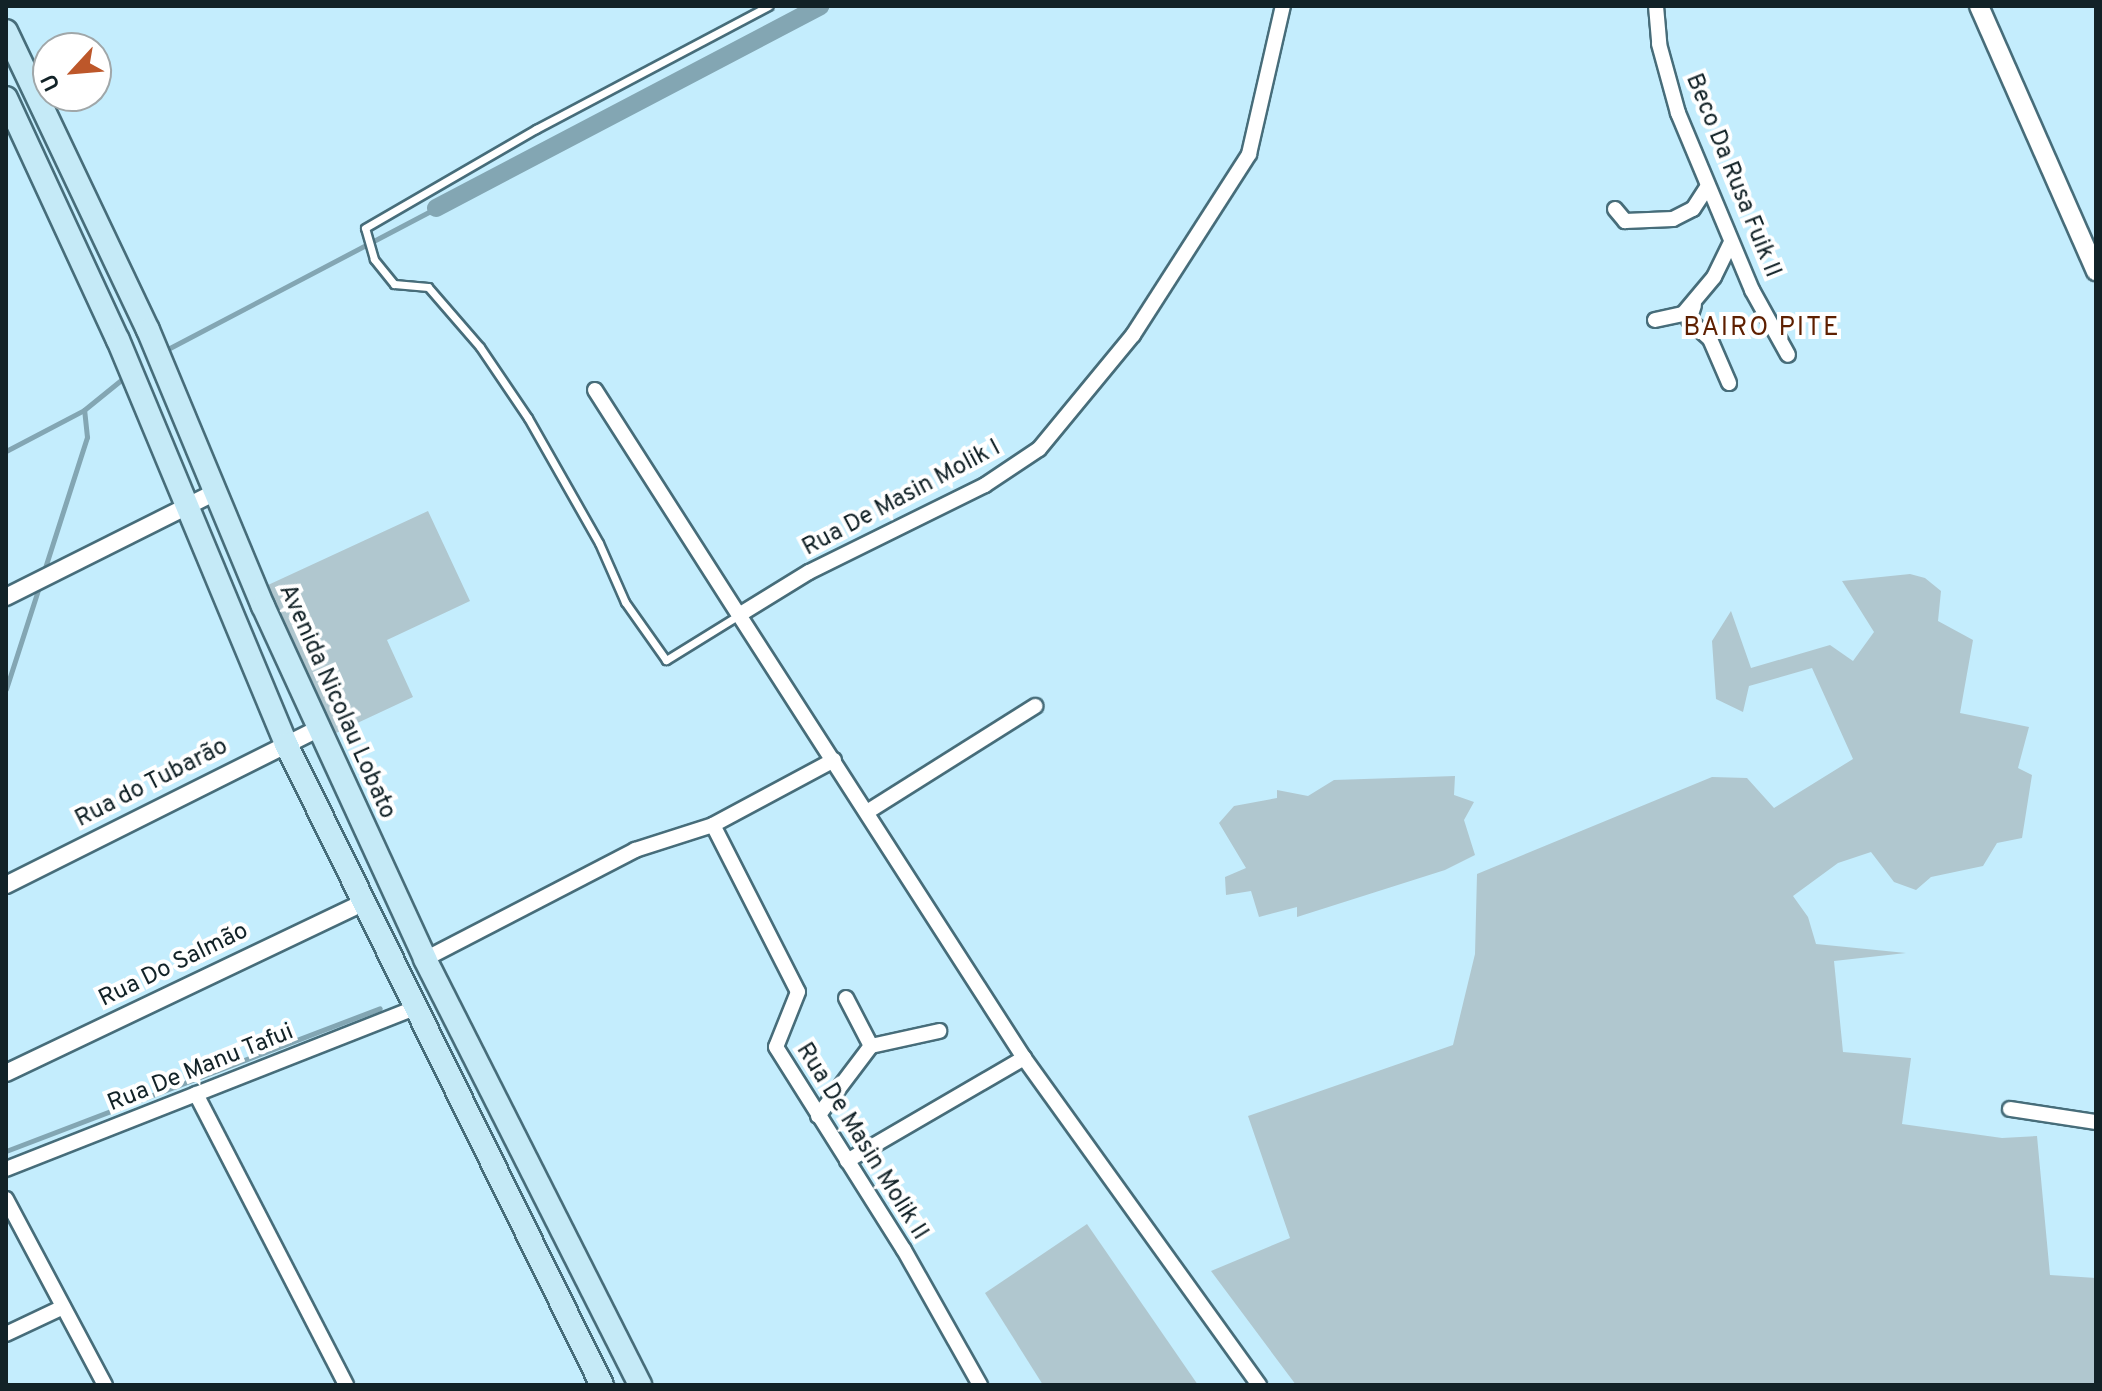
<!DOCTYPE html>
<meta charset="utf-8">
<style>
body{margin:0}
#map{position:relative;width:2102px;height:1391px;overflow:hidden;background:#c4edfd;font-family:Overpass,sans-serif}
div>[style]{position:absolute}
.green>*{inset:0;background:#b0c7cf}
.stream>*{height:5px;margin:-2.5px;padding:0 2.5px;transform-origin:2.5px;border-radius:2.5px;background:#83a6b3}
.canal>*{height:18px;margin:-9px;padding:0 9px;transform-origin:9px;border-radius:9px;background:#83a6b3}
.roads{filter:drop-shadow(2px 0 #476d7a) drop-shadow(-2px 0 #476d7a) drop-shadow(0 2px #476d7a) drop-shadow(0 -2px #476d7a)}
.service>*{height:7px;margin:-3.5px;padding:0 3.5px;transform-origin:3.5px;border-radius:3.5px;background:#fff}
.minor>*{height:14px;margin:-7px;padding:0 7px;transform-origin:7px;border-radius:7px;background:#fff}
.tertiary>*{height:16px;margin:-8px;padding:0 8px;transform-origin:8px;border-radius:8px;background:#fff}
.secondary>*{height:18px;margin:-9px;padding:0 9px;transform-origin:9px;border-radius:9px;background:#fff}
.primary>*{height:22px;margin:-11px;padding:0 11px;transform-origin:11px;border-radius:11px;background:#c5eaf7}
span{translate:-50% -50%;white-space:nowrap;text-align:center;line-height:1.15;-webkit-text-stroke:8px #fff;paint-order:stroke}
.street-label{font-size:24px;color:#122227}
.neighbourhood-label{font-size:26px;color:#5e1f00;letter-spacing:2px}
.frame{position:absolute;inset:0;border:8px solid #122227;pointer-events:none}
.north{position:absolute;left:32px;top:32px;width:80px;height:80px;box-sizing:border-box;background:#fff;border:2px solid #a0a7a9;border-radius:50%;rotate:244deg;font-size:22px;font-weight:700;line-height:32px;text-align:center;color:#122227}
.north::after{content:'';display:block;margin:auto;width:28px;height:36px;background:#bd572a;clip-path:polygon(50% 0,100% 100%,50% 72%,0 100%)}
</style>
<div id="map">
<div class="green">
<div style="clip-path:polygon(428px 511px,470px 601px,387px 640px,413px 697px,336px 733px,268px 585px)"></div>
<div style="clip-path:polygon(1910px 574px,1925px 578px,1941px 591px,1938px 621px,1973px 640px,1960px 713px,2029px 727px,2018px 768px,2032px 775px,2022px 838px,1997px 843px,1983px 866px,1931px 877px,1916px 890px,1894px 882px,1871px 852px,1838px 863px,1793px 896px,1808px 917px,1816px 944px,1906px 953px,1834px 961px,1843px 1052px,1911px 1058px,1902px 1124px,2002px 1138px,2037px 1136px,2050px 1275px,2096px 1278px,2096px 1385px,1296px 1385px,1211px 1271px,1290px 1238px,1248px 1116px,1453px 1045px,1475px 954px,1477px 874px,1712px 777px,1747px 778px,1774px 808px,1853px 759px,1812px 668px,1749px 686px,1743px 712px,1716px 699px,1712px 641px,1731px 611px,1751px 668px,1830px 645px,1853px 661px,1874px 632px,1842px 581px)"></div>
<div style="clip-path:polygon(1455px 776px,1454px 795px,1474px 802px,1464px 820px,1475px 855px,1445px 870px,1297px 917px,1297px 907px,1259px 917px,1251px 891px,1226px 895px,1225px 877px,1246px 868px,1219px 823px,1234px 806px,1277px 798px,1277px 790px,1308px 796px,1334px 780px)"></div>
<div style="clip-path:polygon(1087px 1224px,1198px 1385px,1043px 1385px,985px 1293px)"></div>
</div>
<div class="stream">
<div style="left:164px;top:351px;width:307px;rotate:-27.7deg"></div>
<div style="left:6px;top:451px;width:88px;rotate:-27.7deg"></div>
<div style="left:84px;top:410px;width:54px;rotate:-39deg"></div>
<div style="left:43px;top:574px;width:144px;rotate:-72.2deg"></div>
<div style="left:87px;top:437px;width:27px;rotate:-96deg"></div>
<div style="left:6px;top:689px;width:110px;rotate:-72.1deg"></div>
<div style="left:6px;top:1151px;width:400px;rotate:-20.9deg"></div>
</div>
<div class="canal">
<div style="left:436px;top:208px;width:434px;rotate:-27.7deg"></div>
</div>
<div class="roads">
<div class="service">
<div style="left:739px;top:615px;width:86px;rotate:148.3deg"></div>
<div style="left:666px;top:660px;width:71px;rotate:-125.3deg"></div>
<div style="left:625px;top:602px;width:64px;rotate:-113.8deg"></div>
<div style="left:599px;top:543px;width:144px;rotate:-119.6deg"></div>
<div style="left:528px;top:418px;width:86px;rotate:-124.1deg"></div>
<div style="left:480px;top:347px;width:79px;rotate:-130.9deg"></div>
<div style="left:428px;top:287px;width:34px;rotate:-175deg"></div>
<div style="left:394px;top:284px;width:32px;rotate:-129deg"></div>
<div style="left:374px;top:259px;width:32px;rotate:-106deg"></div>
<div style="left:365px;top:228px;width:198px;rotate:-30.1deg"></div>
<div style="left:536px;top:129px;width:263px;rotate:-27.9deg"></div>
</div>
<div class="minor">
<div style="left:1656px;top:6px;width:38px;rotate:85deg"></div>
<div style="left:1659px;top:44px;width:72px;rotate:74.6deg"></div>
<div style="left:1678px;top:113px;width:192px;rotate:67.3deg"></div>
<div style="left:1752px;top:290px;width:74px;rotate:61deg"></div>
<div style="left:1615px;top:209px;width:16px;rotate:50deg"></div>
<div style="left:1625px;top:221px;width:48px;rotate:-2.4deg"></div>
<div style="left:1673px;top:219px;width:22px;rotate:-27deg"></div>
<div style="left:1693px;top:209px;width:27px;rotate:-57deg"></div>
<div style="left:1694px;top:305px;width:16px;rotate:108deg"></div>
<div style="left:1689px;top:320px;width:28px;rotate:42deg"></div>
<div style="left:1710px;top:339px;width:48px;rotate:66.6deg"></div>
<div style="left:1655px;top:320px;width:29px;rotate:-12deg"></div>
<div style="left:1683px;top:314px;width:48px;rotate:-50deg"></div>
<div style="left:1714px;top:277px;width:39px;rotate:-64deg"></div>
<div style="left:595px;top:390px;width:267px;rotate:57.4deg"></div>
<div style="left:834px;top:760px;width:137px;rotate:151.8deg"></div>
<div style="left:713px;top:825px;width:187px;rotate:63deg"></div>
<div style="left:798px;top:992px;width:59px;rotate:111.8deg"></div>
<div style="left:776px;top:1047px;width:240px;rotate:57.8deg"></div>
<div style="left:904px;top:1250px;width:155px;rotate:60.6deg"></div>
<div style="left:867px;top:812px;width:199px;rotate:-32.2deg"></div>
<div style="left:425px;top:959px;width:237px;rotate:-27.4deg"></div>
<div style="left:635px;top:850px;width:82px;rotate:-17.8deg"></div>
<div style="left:871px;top:1046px;width:70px;rotate:-12.4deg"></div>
<div style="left:1024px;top:1058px;width:403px;rotate:54.3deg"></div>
<div style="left:196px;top:1094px;width:327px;rotate:62.7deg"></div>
<div style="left:2010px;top:1109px;width:87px;rotate:8.6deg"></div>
<div style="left:818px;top:1116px;width:88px;rotate:-52.9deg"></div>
<div style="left:871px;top:1046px;width:54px;rotate:-117.5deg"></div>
<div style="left:847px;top:1161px;width:205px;rotate:-30.2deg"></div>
<div style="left:1024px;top:1058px;width:527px;rotate:-122.75deg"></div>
<div style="left:739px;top:615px;width:82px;rotate:-31.6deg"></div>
<div style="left:809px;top:572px;width:196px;rotate:-26.3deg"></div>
<div style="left:985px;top:485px;width:65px;rotate:-33.7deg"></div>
<div style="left:1039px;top:449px;width:148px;rotate:-50.5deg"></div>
<div style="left:1133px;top:335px;width:215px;rotate:-57.3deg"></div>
<div style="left:1249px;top:154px;width:152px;rotate:-77.1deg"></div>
<div style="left:6px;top:1169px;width:437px;rotate:-21.5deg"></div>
<div style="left:6px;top:1199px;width:211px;rotate:62deg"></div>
<div style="left:6px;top:1334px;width:63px;rotate:-25.3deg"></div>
</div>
<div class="tertiary">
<div style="left:6px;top:597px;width:235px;rotate:-26.6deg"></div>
<div style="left:6px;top:885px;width:350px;rotate:-26.6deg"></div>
<div style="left:6px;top:1073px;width:395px;rotate:-25.5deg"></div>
</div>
<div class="secondary">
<div style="left:1979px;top:6px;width:290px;rotate:66.2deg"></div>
</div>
<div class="primary">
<div style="left:6px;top:31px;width:331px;rotate:64.6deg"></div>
<div style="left:148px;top:330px;width:299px;rotate:67.4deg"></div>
<div style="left:263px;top:606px;width:388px;rotate:65.3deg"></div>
<div style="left:425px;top:959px;width:477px;rotate:63.2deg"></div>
<div style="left:6px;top:98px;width:267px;rotate:65.2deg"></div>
<div style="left:118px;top:340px;width:438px;rotate:67.4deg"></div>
<div style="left:286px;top:744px;width:715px;rotate:63.76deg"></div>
</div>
</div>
<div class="street-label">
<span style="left:1732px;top:176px;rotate:68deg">Beco Da Rusa Fuik II</span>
<span style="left:902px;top:499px;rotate:-28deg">Rua De Masin Molik I</span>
<span style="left:336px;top:702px;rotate:66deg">Avenida Nicolau Lobato</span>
<span style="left:152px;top:784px;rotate:-27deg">Rua do Tubarão</span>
<span style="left:174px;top:966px;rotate:-26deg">Rua Do Salmão</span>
<span style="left:201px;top:1069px;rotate:-22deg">Rua De Manu Tafui</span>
<span style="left:861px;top:1142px;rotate:58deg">Rua De Masin Molik II</span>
</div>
<div class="neighbourhood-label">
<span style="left:1762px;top:329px">BAIRO PITE</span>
</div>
<div class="frame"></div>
<div class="north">U</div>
</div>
